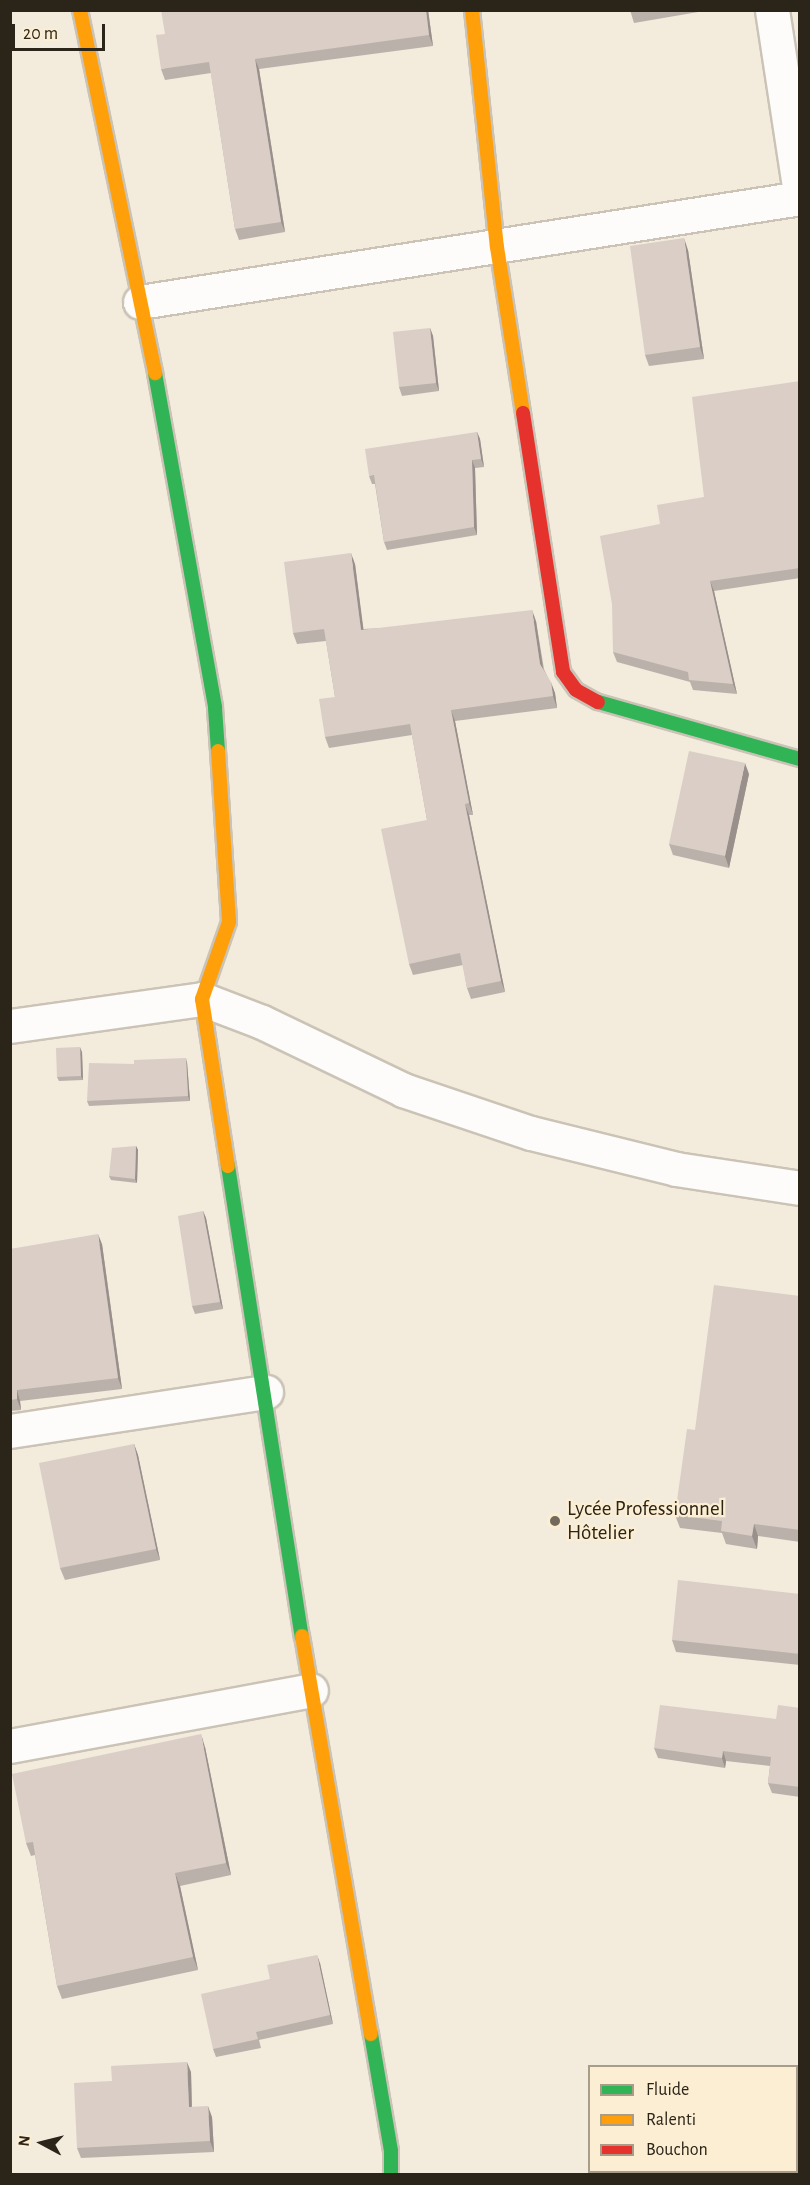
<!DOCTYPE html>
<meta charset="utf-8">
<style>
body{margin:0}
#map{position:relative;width:810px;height:2185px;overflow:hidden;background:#f3ebdc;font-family:"Alegreya Sans",sans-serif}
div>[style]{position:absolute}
.roads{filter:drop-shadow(2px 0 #cac3b6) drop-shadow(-2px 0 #cac3b6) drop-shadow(0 2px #cac3b6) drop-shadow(0 -2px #cac3b6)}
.street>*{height:33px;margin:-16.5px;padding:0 16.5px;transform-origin:16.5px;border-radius:16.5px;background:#fdfcfa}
.fast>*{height:14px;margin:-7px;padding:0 7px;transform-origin:7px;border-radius:7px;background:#30b455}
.slow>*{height:14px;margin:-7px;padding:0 7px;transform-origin:7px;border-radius:7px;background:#ff9f0a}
.jam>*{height:14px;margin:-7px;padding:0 7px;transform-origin:7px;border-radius:7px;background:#e5322d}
.wall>*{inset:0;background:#bbb1ab}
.shaded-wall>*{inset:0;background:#99908b}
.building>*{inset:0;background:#dacec7}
.dots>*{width:16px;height:16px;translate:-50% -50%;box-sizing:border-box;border:3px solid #fceed3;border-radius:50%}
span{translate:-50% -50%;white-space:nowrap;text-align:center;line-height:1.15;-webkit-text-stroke:4.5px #fceed3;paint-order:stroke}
.poi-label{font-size:21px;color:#2b2418}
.left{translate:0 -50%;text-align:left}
.frame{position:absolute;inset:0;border:12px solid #2b2418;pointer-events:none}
.legend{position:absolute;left:588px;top:2065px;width:210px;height:108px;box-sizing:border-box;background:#fceed3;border:2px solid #a89d88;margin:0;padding:8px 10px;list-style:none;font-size:18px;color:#2b2418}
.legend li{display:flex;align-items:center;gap:12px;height:30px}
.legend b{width:30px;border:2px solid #a89d88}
.north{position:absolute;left:12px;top:2113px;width:60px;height:60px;-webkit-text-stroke:4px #fceed3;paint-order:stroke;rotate:277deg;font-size:16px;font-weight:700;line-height:24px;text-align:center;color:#2b2418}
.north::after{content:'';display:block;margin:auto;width:21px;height:27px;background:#2b2418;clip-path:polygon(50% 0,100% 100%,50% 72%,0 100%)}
.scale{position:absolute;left:12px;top:24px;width:93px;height:27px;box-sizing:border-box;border:3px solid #2b2418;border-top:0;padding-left:8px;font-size:18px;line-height:21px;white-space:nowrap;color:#2b2418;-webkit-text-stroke:4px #fceed3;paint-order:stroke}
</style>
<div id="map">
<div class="roads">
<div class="street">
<div style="left:772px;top:10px;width:186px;rotate:81.3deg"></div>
<div style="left:140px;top:302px;width:668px;rotate:-8.95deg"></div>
<div style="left:10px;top:1026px;width:194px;rotate:-8deg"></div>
<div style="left:202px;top:999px;width:64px;rotate:21deg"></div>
<div style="left:262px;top:1022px;width:157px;rotate:25.7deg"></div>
<div style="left:403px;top:1090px;width:135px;rotate:18.6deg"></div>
<div style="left:531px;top:1133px;width:149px;rotate:13.9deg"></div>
<div style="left:676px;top:1169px;width:125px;rotate:8.7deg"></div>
<div style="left:10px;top:1431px;width:259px;rotate:-8.7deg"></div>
<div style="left:10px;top:1746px;width:306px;rotate:-10.5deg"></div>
</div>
<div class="fast">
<div style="left:155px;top:373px;width:340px;rotate:79.8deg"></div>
<div style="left:215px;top:708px;width:43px;rotate:86deg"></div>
<div style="left:598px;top:702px;width:210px;rotate:15.8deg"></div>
<div style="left:228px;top:1166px;width:476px;rotate:81.1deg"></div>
<div style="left:371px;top:2034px;width:119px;rotate:80.3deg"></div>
<div style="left:391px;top:2151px;width:23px;rotate:90deg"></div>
</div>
<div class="slow">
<div style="left:80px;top:10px;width:371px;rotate:78.3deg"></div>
<div style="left:472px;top:10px;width:238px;rotate:84deg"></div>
<div style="left:497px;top:247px;width:168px;rotate:81.1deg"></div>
<div style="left:218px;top:751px;width:171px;rotate:86.3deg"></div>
<div style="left:229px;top:922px;width:82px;rotate:109.3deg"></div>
<div style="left:202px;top:999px;width:169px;rotate:81.2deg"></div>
<div style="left:302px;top:1636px;width:404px;rotate:80.2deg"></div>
</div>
<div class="jam">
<div style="left:523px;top:413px;width:262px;rotate:81.2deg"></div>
<div style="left:563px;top:672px;width:22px;rotate:54deg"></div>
<div style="left:576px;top:690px;width:25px;rotate:29deg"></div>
</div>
</div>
<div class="wall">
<div style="clip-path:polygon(428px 10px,433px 46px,259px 69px,285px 232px,239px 240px,235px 229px,211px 73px,165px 80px,161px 69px)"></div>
<div style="clip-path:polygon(630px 10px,710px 10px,634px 23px)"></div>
<div style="clip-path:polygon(688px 250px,704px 359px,649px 366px,645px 355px)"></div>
<div style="clip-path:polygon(430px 328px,433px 336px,439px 391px,402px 396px,399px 387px)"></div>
<div style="clip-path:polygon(800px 381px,800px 578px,714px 591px,737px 694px,693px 690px,690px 682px,617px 662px,613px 652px,660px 524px,704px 497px)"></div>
<div style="clip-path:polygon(477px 432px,480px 439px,484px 467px,475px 468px,477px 535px,387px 550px,384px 542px,375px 484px,372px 484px,369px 476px)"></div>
<div style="clip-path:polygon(355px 564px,363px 629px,536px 621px,544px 669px,555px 693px,557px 708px,455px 721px,473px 815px,469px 815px,505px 992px,471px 999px,467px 988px,463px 965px,413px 975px,409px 964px,427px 820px,412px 735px,329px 748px,325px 737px,335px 697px,326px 641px,297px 644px,293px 633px)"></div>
<div style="clip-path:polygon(749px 774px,729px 868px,673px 855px,669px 844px)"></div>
<div style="clip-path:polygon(82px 1052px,83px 1080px,59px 1081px,57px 1077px)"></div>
<div style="clip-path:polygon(187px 1062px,190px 1101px,89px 1106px,87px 1101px,134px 1064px)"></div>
<div style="clip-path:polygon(136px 1146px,138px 1150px,137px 1183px,111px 1180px,109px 1176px)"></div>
<div style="clip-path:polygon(203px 1211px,206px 1218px,223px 1309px,195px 1314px,192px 1306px)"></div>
<div style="clip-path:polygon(102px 1244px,122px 1389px,20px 1401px,21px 1410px,10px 1411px,10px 1249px)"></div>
<div style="clip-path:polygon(800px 1296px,800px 1542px,758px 1536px,757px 1549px,726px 1544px,722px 1533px,680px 1528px,675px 1515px,695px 1430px)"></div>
<div style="clip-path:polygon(134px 1444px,138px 1455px,160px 1560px,65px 1580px,60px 1568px)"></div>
<div style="clip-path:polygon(800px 1594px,800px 1665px,676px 1652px,672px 1640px)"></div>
<div style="clip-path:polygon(800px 1708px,800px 1797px,772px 1793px,768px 1783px,770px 1766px,726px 1761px,725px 1768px,658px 1758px,654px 1748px,776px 1719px)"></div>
<div style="clip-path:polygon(205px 1747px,231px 1875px,180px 1886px,198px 1970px,62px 1999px,57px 1986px,35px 1855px,31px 1856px,26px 1843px)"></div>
<div style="clip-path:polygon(320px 1963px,333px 2024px,259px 2040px,261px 2048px,216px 2057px,213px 2049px,270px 1979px)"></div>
<div style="clip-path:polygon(191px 2072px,192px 2107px,212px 2117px,214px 2152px,81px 2158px,77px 2148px,112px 2081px)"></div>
</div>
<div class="shaded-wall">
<div style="clip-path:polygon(426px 10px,428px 10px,433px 46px,429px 35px)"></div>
<div style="clip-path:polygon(255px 59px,259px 69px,285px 232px,281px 222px)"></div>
<div style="clip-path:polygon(684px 238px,688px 250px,704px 359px,700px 347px)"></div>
<div style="clip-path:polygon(430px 328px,433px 336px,439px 391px,436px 383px)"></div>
<div style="clip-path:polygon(477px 432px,480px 439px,484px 467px,481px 459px)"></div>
<div style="clip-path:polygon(472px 460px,475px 468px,477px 535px,474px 527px)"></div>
<div style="clip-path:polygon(351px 553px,355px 564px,365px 641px,361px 630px)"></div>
<div style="clip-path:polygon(710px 581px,714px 591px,737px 694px,733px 684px)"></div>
<div style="clip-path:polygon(532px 610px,536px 621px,544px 675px,540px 664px)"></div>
<div style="clip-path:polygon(551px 682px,555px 693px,557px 708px,553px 696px)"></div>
<div style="clip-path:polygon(451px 710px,455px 721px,473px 815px,469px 803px)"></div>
<div style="clip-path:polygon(745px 763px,749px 774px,729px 868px,725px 856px)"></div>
<div style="clip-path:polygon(465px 804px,469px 815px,505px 992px,501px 981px)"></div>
<div style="clip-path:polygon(80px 1047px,82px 1052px,83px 1080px,81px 1076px)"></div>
<div style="clip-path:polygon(186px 1058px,187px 1062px,190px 1101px,188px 1096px)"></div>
<div style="clip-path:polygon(136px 1146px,138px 1150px,137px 1183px,135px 1179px)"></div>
<div style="clip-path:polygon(203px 1211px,206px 1218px,223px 1309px,220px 1302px)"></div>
<div style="clip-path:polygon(98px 1234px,102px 1244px,122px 1389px,118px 1378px)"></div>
<div style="clip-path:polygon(17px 1390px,20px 1401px,21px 1410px,17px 1399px)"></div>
<div style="clip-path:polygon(134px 1444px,138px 1455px,160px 1560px,156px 1549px)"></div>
<div style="clip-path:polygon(754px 1524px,758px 1536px,757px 1549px,752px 1536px)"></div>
<div style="clip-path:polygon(201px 1734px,205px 1747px,231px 1875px,226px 1863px)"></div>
<div style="clip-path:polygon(723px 1751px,726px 1761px,725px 1768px,722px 1758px)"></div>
<div style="clip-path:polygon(175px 1873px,180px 1886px,198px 1970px,193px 1957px)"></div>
<div style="clip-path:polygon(317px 1955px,320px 1963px,333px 2024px,330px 2015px)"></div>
<div style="clip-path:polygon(187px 2062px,191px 2072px,192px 2118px,189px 2107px)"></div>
<div style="clip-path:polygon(208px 2106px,212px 2117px,214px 2152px,210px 2141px)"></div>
</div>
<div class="building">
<div style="clip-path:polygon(161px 10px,426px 10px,429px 35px,255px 59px,281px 222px,235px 229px,209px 62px,161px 69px,156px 35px,165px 34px)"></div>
<div style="clip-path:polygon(684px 238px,700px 347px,645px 355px,630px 246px)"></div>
<div style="clip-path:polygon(430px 328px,436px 383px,399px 387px,393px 332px)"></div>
<div style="clip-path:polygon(800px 381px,800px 568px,710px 581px,733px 684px,689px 680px,688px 672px,613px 652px,612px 604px,600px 536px,660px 524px,657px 505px,704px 497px,692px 397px)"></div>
<div style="clip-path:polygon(477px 432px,481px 459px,472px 460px,474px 527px,384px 542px,374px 475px,369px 476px,365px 449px)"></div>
<div style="clip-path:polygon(351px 553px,361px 630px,532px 610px,540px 664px,551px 682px,553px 696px,451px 710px,469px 803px,465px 804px,501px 981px,467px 988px,460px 953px,409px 964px,381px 829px,427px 820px,410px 724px,325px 737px,319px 699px,335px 697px,324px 629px,293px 633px,284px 562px)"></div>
<div style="clip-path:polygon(689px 751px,745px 763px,725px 856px,669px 844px)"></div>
<div style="clip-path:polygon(80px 1047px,81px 1076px,57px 1077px,56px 1048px)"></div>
<div style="clip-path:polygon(186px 1058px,188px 1096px,87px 1101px,89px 1063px,134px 1064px,134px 1060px)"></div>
<div style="clip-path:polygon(136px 1146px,135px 1179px,109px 1176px,112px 1148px)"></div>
<div style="clip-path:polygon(203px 1211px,220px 1302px,192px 1306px,178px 1216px)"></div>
<div style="clip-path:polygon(98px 1234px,118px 1378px,17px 1390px,17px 1399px,10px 1400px,10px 1249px)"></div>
<div style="clip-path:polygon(714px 1285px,800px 1296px,800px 1530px,754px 1524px,752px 1536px,721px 1531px,722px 1521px,675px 1515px,687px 1429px,695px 1430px)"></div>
<div style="clip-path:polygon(134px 1444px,156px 1549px,60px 1568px,39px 1463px)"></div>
<div style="clip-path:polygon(678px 1580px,800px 1594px,800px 1654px,672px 1640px)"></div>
<div style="clip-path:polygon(660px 1705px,776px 1719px,778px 1705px,800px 1708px,800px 1787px,768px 1783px,771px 1757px,723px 1751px,722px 1758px,654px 1748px)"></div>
<div style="clip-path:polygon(201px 1734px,226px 1863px,175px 1873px,193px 1957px,57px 1986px,33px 1842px,26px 1843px,12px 1774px)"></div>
<div style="clip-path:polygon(317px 1955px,330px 2015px,256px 2032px,258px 2039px,213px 2049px,201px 1994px,270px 1979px,267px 1965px)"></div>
<div style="clip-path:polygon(187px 2062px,189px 2107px,208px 2106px,210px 2141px,77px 2148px,74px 2083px,112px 2081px,111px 2066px)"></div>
</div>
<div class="dots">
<div style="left:555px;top:1521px;background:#716a5d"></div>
</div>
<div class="poi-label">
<span class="left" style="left:567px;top:1521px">Lycée Professionnel<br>Hôtelier</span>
</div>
<div class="frame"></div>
<ul class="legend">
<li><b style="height:8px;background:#30b455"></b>Fluide</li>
<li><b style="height:8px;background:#ff9f0a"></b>Ralenti</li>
<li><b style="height:8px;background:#e5322d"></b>Bouchon</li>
</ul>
<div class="north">N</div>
<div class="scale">20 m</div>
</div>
